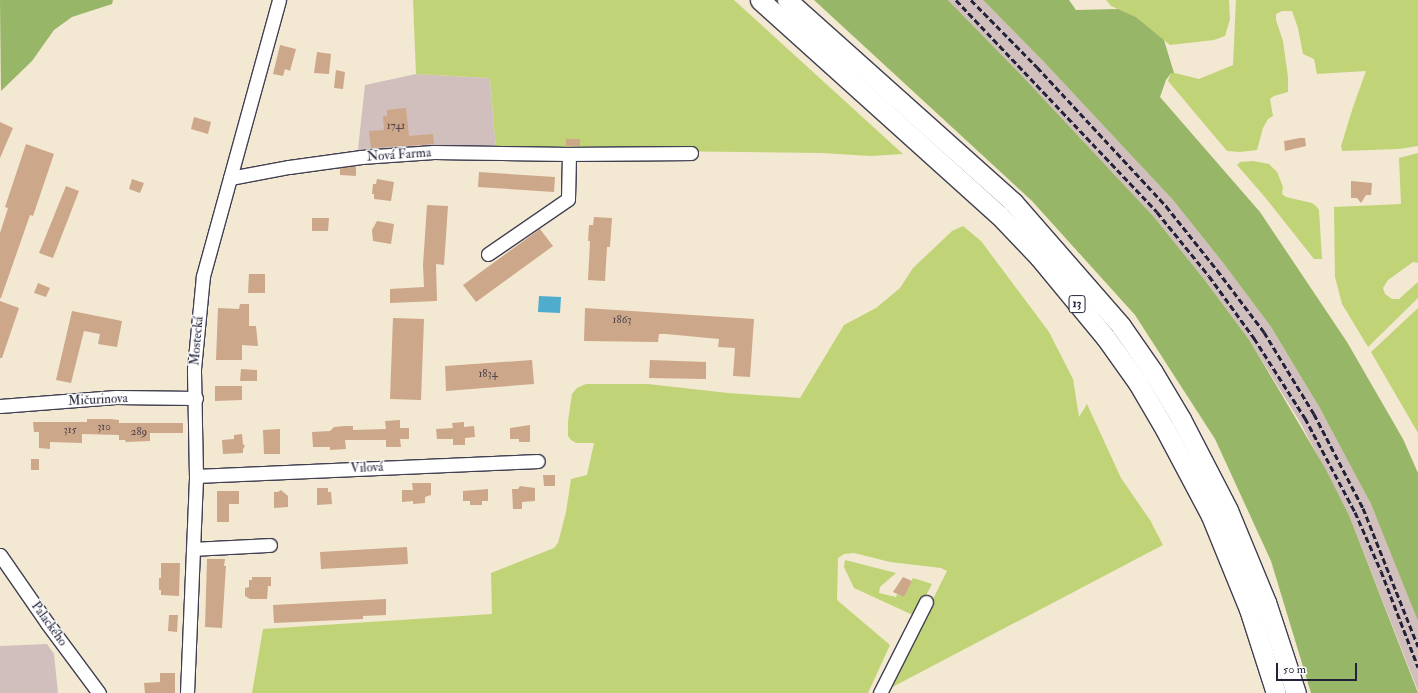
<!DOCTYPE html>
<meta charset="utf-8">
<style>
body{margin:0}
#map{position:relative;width:1418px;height:693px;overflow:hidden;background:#f3e8d2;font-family:"IM FELL Double Pica",serif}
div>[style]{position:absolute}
.industrial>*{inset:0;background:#d1bfbd}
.green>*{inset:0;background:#c0d477}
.forest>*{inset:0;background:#98b668}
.water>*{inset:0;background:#4faccd}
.building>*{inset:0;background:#cda789}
.roads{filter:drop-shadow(1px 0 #414052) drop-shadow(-1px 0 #414052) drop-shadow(0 1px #414052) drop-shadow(0 -1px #414052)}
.minor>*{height:13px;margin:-6.5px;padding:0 6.5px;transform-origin:6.5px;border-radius:6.5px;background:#fff}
.highway>*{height:19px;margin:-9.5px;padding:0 9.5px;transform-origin:9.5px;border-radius:9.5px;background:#fff}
.rail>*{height:3px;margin-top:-1.5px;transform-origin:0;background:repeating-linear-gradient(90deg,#22223b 0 6px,transparent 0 9px)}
span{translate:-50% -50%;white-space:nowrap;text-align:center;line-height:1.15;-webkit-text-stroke:3px #fff;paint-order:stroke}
.number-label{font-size:11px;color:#4d434e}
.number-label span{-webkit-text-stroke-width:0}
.shield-label span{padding:1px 3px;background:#fff;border:1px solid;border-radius:3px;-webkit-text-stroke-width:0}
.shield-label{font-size:12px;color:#22223b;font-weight:700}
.street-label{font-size:13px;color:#22223b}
.scale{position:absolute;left:1276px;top:663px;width:81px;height:18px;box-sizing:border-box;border:2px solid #22223b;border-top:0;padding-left:5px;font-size:12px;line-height:14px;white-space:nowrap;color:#22223b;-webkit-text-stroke:3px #fff;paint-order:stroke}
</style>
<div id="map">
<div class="industrial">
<div style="clip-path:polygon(948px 0,983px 0,1043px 61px,1173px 200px,1224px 264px,1271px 327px,1321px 410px,1347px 456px,1371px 504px,1397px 566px,1418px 621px,1418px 691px,1349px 515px,1300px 422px,1250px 341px,1204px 279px,1154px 217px,1025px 79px)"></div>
<div style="clip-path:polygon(416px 74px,490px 78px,496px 149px,359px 154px,358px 149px,365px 85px)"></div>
<div style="clip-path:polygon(47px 644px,54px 654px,58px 693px,0 693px,0 646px)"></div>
</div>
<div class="green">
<div style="clip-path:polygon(413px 0,734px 0,903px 154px,871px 156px,821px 153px,496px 149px,490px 78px,416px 74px)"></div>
<div style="clip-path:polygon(1106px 0,1229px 0,1230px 19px,1225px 36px,1214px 40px,1170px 45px,1136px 17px,1111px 6px)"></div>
<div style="clip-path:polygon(1236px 0,1418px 0,1418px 146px,1399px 149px,1342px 151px,1341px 146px,1353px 107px,1366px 71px,1317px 74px,1314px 59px,1303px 54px,1298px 28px,1292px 11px,1282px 11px,1276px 14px,1276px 20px,1283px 41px,1288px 77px,1288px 92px,1274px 96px,1270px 99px,1273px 116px,1268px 119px,1263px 128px,1257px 150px,1240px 152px,1227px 151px,1168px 81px,1171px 72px,1199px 79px,1233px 65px)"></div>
<div style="clip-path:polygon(1418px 153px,1418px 263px,1413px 262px,1388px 280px,1383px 288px,1385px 294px,1392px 299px,1399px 299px,1418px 282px,1418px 298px,1368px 347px,1342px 304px,1335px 277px,1334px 207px,1401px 204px,1399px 158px)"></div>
<div style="clip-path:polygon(1253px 161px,1269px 164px,1277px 172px,1283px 187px,1282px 194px,1286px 197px,1312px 203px,1316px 206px,1319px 210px,1322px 259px,1314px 259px,1264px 196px,1237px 165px,1240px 162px)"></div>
<div style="clip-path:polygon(963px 226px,981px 241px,1049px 332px,1073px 379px,1079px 417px,1087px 404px,1121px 478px,1150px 520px,1163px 545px,881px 693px,932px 601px,947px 571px,941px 568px,890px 562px,854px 553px,844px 554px,838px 558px,837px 600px,890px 645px,868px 693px,252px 693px,263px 629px,492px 614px,491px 573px,554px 548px,558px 543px,566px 512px,571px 479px,587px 475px,594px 443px,576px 443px,571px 440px,568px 436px,568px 421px,572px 394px,577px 388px,586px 384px,648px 384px,728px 393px,800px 398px,844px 325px,876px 308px,900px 288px,913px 268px,931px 251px,952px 231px)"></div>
<div style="clip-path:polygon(1418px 308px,1418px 433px,1371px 352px)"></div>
<div style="clip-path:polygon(845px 560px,896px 573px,880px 587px,879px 593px,896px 597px,897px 594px,904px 597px,913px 578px,932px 584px,915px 616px,854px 588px,844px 567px)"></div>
</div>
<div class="forest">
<div style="clip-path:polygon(0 0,113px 0,112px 4px,72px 17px,54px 30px,32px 61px,1px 91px)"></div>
<div style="clip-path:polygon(814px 0,948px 0,1025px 79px,1154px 217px,1204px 279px,1250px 341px,1325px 468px,1349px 515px,1418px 693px,1311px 693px,1271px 561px,1215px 439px,1135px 315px,1032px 201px)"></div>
<div style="clip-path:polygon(983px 0,1069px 0,1076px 10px,1118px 9px,1136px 17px,1164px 40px,1174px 73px,1171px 73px,1166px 80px,1160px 97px,1260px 212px,1347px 342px,1403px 439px,1418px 473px,1418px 621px,1371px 504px,1321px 410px,1271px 327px,1224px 264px,1173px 200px,1043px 61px)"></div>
</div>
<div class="water">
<div style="clip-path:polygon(539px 296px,561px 297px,560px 313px,538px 312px)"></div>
</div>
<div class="building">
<div style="clip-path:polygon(280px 45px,296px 49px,290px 71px,285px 69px,283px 76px,273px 74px)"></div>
<div style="clip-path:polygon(317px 52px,331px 54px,329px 74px,314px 73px)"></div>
<div style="clip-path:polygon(336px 70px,345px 72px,343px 89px,334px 88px)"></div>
<div style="clip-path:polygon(406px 108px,409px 136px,433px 134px,434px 144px,371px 148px,369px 131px,384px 130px,383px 116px,387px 116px,387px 110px)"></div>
<div style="clip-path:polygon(194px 117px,211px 122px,208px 134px,191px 129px)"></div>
<div style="clip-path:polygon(0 122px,13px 128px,0 158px)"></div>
<div style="clip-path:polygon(1300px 138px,1305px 138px,1306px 146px,1285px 151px,1284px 141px)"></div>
<div style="clip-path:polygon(566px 139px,580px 139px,580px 146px,566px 146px)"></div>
<div style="clip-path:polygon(26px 144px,54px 154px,33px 216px,30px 215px,1px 298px,0 298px,0 233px,8px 208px,5px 207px)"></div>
<div style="clip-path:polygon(356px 166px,356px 176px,340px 175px,340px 168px)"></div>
<div style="clip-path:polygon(479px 172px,555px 177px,554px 192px,478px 187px)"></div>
<div style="clip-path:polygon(132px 179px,144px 183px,140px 193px,129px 189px)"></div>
<div style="clip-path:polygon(377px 179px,394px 182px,391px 201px,374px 199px,374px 194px,372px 194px,373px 184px,376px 184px)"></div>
<div style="clip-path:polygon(1351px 181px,1372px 183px,1371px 195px,1366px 195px,1361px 203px,1357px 198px,1351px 198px)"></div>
<div style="clip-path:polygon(66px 186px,79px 191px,53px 258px,39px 253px)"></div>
<div style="clip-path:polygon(427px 205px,448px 206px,444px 265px,436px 264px,437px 301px,390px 303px,390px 289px,424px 287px,423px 265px)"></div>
<div style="clip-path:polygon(594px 217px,612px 218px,610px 247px,607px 247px,605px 281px,588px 280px,590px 241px,588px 241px,589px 225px,593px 225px)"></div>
<div style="clip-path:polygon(312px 218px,329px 218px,328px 231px,312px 231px)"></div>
<div style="clip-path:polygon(377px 221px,394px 224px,391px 244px,373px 241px,372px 230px)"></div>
<div style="clip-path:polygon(540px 229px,553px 246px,476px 302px,463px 285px)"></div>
<div style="clip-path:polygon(249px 274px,265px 274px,265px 293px,248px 293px)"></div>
<div style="clip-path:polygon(38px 283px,50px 288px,46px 297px,34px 293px)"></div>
<div style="clip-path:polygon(0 301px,19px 308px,2px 358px,0 358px)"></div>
<div style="clip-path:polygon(240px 304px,249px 304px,249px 326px,256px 326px,258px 346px,242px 345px,242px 360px,216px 360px,218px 308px,239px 309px)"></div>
<div style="clip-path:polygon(585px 308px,754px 319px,750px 377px,733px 376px,735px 348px,718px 347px,719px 339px,666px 334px,659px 334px,658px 342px,584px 341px)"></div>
<div style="clip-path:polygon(72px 311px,122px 321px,117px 347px,98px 344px,100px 334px,84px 331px,71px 383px,56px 380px)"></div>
<div style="clip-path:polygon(393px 318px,424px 319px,421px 400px,390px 399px)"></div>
<div style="clip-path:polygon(532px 360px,534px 384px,446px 391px,445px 366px)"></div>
<div style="clip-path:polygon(650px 360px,706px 362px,706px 379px,649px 378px)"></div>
<div style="clip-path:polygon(241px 369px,257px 370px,257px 381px,240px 381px)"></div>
<div style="clip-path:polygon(215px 386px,242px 386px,242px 400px,215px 401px)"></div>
<div style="clip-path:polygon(87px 419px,111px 419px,119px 420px,119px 423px,183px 423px,183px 433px,150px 433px,150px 441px,126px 442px,125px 440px,119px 440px,119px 435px,82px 434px,82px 443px,50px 442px,50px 449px,39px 448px,39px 432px,34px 432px,33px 422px,87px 422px)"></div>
<div style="clip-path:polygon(400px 420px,400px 428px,409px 428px,409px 439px,400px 439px,401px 447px,386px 447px,386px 440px,345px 440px,346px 449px,330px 450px,330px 447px,313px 447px,312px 432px,330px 431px,334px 427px,345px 426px,353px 426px,353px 430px,386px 429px,385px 421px)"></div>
<div style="clip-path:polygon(464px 422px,464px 427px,474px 426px,475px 437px,465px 438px,465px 445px,453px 445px,453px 439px,437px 439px,436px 429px,453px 428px,452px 423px)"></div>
<div style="clip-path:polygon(530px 425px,530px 442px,519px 442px,519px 439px,510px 439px,510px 428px)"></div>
<div style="clip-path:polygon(280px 429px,280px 454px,264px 454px,263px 430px)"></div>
<div style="clip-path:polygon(242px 434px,243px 444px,245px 446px,243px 449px,243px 453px,223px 454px,222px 440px,234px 439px,234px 435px)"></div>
<div style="clip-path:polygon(31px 459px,39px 459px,39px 470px,31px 470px)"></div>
<div style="clip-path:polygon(543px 475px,555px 475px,555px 486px,544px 486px)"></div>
<div style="clip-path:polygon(412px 483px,431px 483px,431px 495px,425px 497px,425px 503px,413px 504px,413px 501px,402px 502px,402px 490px,413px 490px)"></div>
<div style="clip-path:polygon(520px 486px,535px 488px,535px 501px,522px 502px,522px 509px,513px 509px,512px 489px,518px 489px)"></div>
<div style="clip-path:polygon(317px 488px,328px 488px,328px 492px,331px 492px,332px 504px,317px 505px)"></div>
<div style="clip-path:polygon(488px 489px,488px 501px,482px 501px,482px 505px,470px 505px,470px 501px,463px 501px,463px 491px)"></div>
<div style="clip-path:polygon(281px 490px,288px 496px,288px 507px,274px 508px,274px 492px,278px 492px)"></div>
<div style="clip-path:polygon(217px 491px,239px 491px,239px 504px,229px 504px,229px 522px,217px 522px)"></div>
<div style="clip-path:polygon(407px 547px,408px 564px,321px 569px,320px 552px)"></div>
<div style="clip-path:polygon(207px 559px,225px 559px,224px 566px,226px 566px,222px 628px,205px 627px)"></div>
<div style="clip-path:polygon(161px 563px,180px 563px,179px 596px,161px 595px,161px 590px,159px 590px,159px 578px,161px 578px)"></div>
<div style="clip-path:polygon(252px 577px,271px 577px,271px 586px,268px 586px,267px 599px,250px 599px,245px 596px,245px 588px,249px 587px,249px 580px,252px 580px)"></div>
<div style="clip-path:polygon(903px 577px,912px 581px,904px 597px,893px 592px)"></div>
<div style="clip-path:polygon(386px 599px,386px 615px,363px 616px,363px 619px,274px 623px,273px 605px)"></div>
<div style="clip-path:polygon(169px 615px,178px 615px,177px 632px,168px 631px)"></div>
<div style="clip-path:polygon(160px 673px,175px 673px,175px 693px,145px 693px,144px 683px,160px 682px)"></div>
</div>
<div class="roads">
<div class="minor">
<div style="left:230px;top:178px;width:60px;rotate:-10.6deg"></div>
<div style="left:289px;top:167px;width:73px;rotate:-7.9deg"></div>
<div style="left:361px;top:157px;width:73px;rotate:-3.9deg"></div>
<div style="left:434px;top:152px;width:135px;rotate:0.8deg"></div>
<div style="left:488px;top:254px;width:97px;rotate:-34.5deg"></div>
<div style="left:568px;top:199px;width:45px;rotate:-88.7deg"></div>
<div style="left:569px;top:154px;width:122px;rotate:-0.5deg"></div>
<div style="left:0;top:406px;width:116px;rotate:-4.4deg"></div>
<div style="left:116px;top:397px;width:80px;rotate:0.7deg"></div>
<div style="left:196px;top:476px;width:342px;rotate:-2.5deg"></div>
<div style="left:193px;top:549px;width:77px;rotate:-3deg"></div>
<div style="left:0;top:555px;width:83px;rotate:55.3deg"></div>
<div style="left:47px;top:623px;width:87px;rotate:53.4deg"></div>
<div style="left:187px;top:693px;width:217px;rotate:-87.6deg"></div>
<div style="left:196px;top:476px;width:107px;rotate:-91.1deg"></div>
<div style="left:194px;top:369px;width:93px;rotate:-84.5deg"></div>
<div style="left:203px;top:276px;width:286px;rotate:-74.6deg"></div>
<div style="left:880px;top:693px;width:102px;rotate:-63.2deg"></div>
</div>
<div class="highway">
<div style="left:760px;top:0;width:321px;rotate:42deg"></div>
<div style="left:999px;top:215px;width:58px;rotate:46.4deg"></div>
<div style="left:1039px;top:257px;width:105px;rotate:50.4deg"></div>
<div style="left:1106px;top:338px;width:55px;rotate:54.6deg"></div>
<div style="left:1138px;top:383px;width:53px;rotate:59.6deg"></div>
<div style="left:1165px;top:429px;width:98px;rotate:62.1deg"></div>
<div style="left:1211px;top:516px;width:100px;rotate:67.8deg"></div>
<div style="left:1249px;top:609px;width:88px;rotate:72.2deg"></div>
<div style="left:787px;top:0;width:303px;rotate:41.8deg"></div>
<div style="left:1013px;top:202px;width:164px;rotate:48.9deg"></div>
<div style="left:1121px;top:326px;width:56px;rotate:55.2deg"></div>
<div style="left:1153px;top:372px;width:55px;rotate:59.2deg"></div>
<div style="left:1181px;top:419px;width:102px;rotate:62.7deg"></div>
<div style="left:1228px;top:510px;width:100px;rotate:67.6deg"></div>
<div style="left:1266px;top:602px;width:96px;rotate:71.8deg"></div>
</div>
</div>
<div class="rail">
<div style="left:956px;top:0;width:292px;rotate:46.5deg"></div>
<div style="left:1157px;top:212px;width:82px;rotate:50.9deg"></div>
<div style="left:1209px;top:276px;width:77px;rotate:54deg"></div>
<div style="left:1254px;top:338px;width:95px;rotate:57.5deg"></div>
<div style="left:1305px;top:418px;width:106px;rotate:62deg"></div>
<div style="left:1355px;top:512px;width:64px;rotate:66.2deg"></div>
<div style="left:1381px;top:571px;width:103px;rotate:68.9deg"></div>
<div style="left:971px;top:0;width:94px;rotate:45.4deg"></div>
<div style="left:1037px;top:67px;width:190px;rotate:47.1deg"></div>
<div style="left:1166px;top:206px;width:82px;rotate:51.4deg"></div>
<div style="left:1217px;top:270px;width:78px;rotate:52.8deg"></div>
<div style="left:1264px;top:332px;width:96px;rotate:58.6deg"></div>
<div style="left:1314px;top:414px;width:106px;rotate:62.5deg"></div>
<div style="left:1363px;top:508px;width:149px;rotate:68.3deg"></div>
</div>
<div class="number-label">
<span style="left:396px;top:126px">1741</span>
<span style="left:622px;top:320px">1863</span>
<span style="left:488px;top:374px">1834</span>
<span style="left:104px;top:427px">310</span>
<span style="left:70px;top:430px">315</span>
<span style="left:139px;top:432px">289</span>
</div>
<div class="shield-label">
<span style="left:1077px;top:304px">13</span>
</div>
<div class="street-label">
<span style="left:399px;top:155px;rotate:-4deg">Nová Farma</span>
<span style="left:197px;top:341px;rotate:-85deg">Mostecká</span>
<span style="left:98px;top:400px;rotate:-3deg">Mičurinova</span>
<span style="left:367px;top:468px;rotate:-3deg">Vilová</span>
<span style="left:49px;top:624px;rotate:54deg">Palackého</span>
</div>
<div class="scale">50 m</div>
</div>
